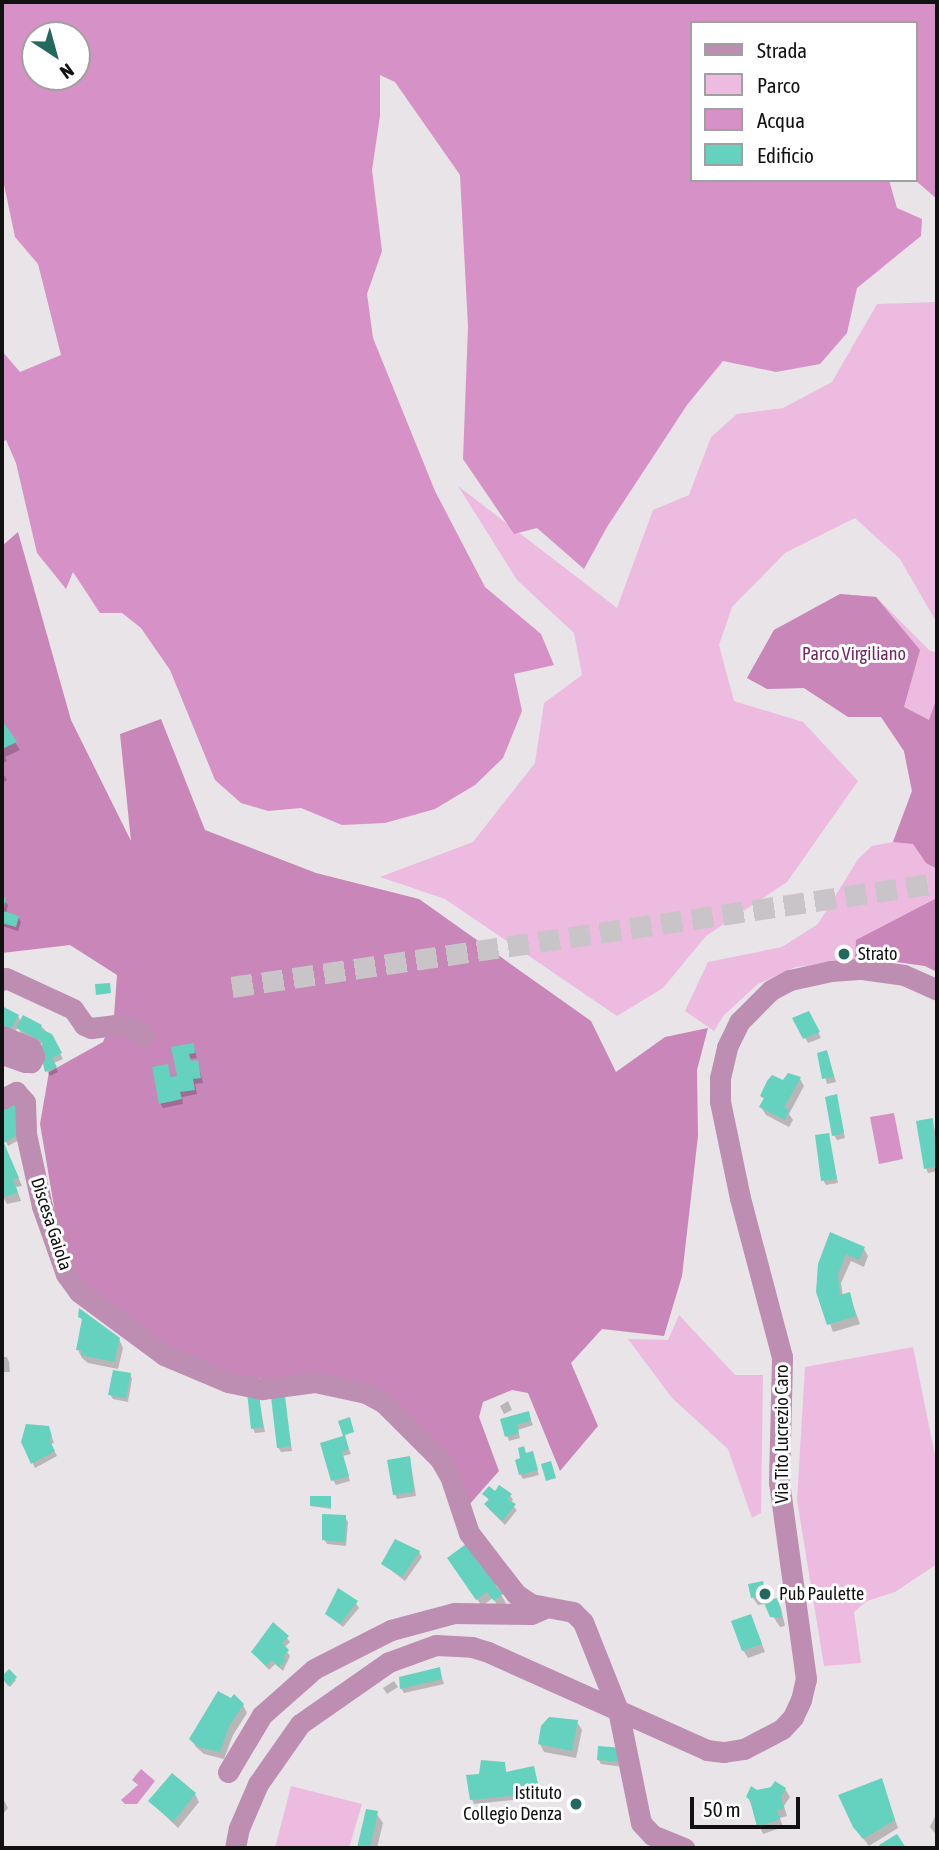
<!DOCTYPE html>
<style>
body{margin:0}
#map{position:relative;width:939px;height:1850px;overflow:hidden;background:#e8e4e7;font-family:"Asap Condensed",sans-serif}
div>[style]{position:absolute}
.green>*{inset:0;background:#edbbe0}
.forest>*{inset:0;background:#c986b9}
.water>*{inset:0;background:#d692c6}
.shadow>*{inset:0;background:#0003}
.building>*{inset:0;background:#64d2be}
.minor-tunnel>*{height:21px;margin-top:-10.5px;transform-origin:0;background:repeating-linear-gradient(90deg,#c8c4c7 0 21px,transparent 0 31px)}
.minor>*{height:21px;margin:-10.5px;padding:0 10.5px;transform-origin:10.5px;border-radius:10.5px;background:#bd8eb2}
.dots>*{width:19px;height:19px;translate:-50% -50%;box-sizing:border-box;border:4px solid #fff;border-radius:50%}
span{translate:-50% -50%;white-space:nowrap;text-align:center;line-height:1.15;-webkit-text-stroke:6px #fff;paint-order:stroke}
.park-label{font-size:18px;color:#742566}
.poi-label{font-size:18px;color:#121112}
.left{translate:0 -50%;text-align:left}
.right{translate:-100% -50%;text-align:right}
.street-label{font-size:18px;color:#121112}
.frame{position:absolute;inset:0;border:4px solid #121112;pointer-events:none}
.legend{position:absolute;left:690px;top:21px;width:228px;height:161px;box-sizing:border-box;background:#fff;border:2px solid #a0a0a0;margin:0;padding:9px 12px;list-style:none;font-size:21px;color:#121112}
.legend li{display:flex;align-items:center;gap:14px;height:35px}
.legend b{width:35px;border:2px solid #a0a0a0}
.north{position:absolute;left:21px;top:21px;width:70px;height:70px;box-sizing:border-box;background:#fff;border:2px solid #a0a0a0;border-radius:50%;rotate:144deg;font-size:19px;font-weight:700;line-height:28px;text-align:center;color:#121112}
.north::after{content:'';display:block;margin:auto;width:24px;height:32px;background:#23695e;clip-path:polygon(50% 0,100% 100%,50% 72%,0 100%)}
.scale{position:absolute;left:690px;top:1797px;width:110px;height:32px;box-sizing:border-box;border:4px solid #121112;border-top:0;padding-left:9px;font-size:21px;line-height:24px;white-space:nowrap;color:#121112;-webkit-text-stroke:5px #fff;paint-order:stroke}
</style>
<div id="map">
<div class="green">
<div style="clip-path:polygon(937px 302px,937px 623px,900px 559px,855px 518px,785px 553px,732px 607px,719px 645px,734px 701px,803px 722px,858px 781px,787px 882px,706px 936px,663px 988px,617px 1016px,445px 899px,380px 877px,473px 842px,535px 763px,544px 703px,582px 675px,574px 633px,517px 580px,458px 486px,617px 608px,653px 510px,689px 495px,711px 437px,737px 414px,783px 408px,832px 382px,877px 304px)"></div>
<div style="clip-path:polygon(840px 594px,876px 597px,929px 650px,937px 653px,937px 972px,926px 966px,876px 959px,796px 967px,758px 984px,724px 1015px,714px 1031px,685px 1011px,708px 962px,782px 947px,818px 924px,858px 859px,872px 846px,893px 842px,912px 791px,904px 751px,881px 717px,848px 717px,804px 688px,767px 689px,747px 678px,774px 630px)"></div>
<div style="clip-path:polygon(679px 1315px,735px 1375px,763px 1375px,761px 1513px,752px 1518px,728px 1449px,672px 1398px,628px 1339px,668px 1340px)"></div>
<div style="clip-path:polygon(913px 1347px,937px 1465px,937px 1564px,895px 1592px,867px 1601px,854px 1612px,861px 1663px,824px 1666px,797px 1500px,805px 1367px)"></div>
<div style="clip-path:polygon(291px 1786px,362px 1804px,349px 1848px,275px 1848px)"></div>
</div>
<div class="forest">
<div style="clip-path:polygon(18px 532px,71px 720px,131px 841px,120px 734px,161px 719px,205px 830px,316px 873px,419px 899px,591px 1021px,616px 1072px,665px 1037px,708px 1028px,697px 1070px,698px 1136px,682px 1276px,664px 1336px,602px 1329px,571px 1363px,598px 1426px,560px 1471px,528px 1393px,512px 1390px,483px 1402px,479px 1417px,499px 1471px,468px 1506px,383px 1393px,220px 1374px,174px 1353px,79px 1285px,58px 1230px,40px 1124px,49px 1072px,103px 1042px,114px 1016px,117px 975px,70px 945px,2px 953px,2px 546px)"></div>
<div style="clip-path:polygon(840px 594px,876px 597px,920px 650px,904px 707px,929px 720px,937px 697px,937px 869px,926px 863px,913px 844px,893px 842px,912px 791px,904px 751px,881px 717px,848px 717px,804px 688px,767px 689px,747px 678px,774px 630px)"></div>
<div style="clip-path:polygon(937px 898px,937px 972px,925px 966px,876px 959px,855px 960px,856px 940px)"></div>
</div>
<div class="water">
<div style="clip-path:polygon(evenodd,2px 2px,937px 2px,937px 199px,915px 180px,916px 23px,692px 23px,692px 180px,889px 180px,897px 208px,922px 219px,921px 236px,857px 288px,847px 333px,820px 364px,776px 372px,723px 361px,687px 405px,607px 527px,584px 569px,537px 528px,514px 534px,463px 459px,468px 327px,460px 175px,395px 82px,380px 75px,380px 116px,372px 170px,382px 251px,367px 294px,373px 338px,435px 491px,485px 587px,541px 634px,554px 665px,514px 674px,522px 711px,503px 758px,475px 785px,435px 809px,385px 823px,342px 825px,301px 808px,268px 811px,241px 803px,215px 780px,170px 670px,141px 628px,122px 613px,100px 613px,73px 572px,66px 589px,37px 553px,16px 463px,6px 440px,2px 442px,2px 351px,20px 372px,61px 355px,38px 264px,15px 237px,2px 175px,2px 2px,77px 35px,77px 77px,35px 77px,35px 35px,77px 35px)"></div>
<div style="clip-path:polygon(894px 1113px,903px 1159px,879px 1164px,870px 1117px)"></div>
<div style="clip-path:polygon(141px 1769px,155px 1781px,137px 1804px,125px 1804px,121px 1800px,138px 1785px,132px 1780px)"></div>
</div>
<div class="shadow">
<div style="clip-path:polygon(2px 723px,20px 750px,5px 757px,7px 761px,2px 764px)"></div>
<div style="clip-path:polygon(2px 772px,7px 780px,2px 784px)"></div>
<div style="clip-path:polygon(2px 899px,8px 905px,6px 914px,18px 917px,21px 922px,18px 931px,2px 926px)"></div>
<div style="clip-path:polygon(843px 953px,846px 953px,851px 961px,847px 965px)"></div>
<div style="clip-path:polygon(2px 1008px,18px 1016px,22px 1023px,41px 1026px,51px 1036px,63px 1059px,54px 1063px,58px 1072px,50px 1076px,47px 1071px,41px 1052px,44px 1045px,21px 1033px,18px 1027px,12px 1036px,2px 1031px)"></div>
<div style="clip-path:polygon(808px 1013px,821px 1038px,808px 1043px,795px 1019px)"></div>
<div style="clip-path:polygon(193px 1045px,197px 1058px,190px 1059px,191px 1063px,197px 1062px,199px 1067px,203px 1083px,195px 1084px,197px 1094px,182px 1097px,183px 1104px,163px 1108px,160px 1103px,168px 1066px,172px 1079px,179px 1077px)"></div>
<div style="clip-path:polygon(827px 1052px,836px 1082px,827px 1084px,819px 1054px)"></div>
<div style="clip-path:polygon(800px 1079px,804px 1086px,789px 1114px,793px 1120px,789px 1127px,766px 1115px,761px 1107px,765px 1100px,762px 1096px,783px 1083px)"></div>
<div style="clip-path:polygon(836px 1096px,845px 1138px,837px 1140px,834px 1135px)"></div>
<div style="clip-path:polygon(5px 1108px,21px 1139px,8px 1146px,2px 1134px)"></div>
<div style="clip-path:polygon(932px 1120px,937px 1137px,937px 1171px,928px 1173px,926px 1168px)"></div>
<div style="clip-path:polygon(828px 1135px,838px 1183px,826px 1185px,823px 1180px)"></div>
<div style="clip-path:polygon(2px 1140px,22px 1186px,16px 1187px,21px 1201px,7px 1204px,2px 1195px)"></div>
<div style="clip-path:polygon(831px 1235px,864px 1249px,868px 1256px,864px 1267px,851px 1261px,841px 1283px,843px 1296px,849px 1294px,860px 1324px,833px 1332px,818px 1292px)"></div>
<div style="clip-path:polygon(80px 1316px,119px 1339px,123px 1348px,118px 1369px,88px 1363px,82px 1358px,78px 1350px,83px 1321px)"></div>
<div style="clip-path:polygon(2px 1357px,7px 1357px,9px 1362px,10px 1372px,2px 1372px)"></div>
<div style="clip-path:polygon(130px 1374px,132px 1379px,128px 1402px,113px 1399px,110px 1394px)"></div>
<div style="clip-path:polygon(258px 1395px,265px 1432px,255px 1433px,253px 1428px)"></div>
<div style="clip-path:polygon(284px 1398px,292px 1451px,281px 1452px,278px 1447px)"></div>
<div style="clip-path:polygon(508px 1401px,512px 1410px,504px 1414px,500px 1406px)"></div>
<div style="clip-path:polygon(528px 1413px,533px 1425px,518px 1430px,520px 1438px,509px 1441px,502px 1421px)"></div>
<div style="clip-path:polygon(48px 1427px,54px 1443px,51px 1444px,57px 1456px,35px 1468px,23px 1442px)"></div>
<div style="clip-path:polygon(344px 1438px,351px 1454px,343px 1456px,350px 1481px,336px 1485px,333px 1480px)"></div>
<div style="clip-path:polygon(532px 1453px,539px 1475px,523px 1479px,520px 1474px,526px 1455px)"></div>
<div style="clip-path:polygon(410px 1458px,416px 1496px,397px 1499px,395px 1494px)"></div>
<div style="clip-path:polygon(484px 1494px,510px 1495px,513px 1500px,510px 1503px,517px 1510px,505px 1525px,489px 1509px,486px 1504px,489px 1500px)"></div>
<div style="clip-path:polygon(331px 1500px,331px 1509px,311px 1506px)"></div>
<div style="clip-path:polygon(345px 1517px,348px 1522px,346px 1546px,327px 1544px,324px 1539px)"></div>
<div style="clip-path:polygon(419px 1552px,422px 1557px,405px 1581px,383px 1564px)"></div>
<div style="clip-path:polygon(453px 1566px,488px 1573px,506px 1603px,499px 1608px,493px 1598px,482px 1606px)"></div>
<div style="clip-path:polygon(762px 1583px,769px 1601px,777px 1600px,781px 1608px,785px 1626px,780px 1627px,765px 1604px,758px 1605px,753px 1598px)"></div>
<div style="clip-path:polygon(356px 1603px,359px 1608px,343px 1627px,327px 1614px)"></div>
<div style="clip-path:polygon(751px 1616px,765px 1652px,748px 1658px,743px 1650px)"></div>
<div style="clip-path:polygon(287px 1638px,290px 1642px,284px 1648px,290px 1656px,283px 1671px,275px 1664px,269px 1670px,253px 1653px)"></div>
<div style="clip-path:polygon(439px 1669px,444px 1684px,404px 1693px,401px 1688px)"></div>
<div style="clip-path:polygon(9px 1672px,16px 1680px,10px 1687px,2px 1679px)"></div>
<div style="clip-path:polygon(394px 1681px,398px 1687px,387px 1694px,383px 1688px)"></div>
<div style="clip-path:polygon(243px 1705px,247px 1713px,233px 1735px,224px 1759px,204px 1754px,196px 1747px,191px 1739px)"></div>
<div style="clip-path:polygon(577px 1722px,582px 1730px,576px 1758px,544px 1752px,540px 1744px)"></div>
<div style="clip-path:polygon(621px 1750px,623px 1767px,601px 1764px,598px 1759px)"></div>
<div style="clip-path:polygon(504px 1764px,507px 1774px,533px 1768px,542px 1797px,474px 1804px,472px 1799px)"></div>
<div style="clip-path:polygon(881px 1781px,898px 1828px,869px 1846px,854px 1826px)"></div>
<div style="clip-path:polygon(785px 1789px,790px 1797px,784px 1806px,787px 1816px,780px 1818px,783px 1827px,763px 1834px,748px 1797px,757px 1792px)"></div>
<div style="clip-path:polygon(195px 1794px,199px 1802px,178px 1828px,150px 1801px)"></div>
<div style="clip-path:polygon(2px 1797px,8px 1808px,2px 1815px)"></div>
<div style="clip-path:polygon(367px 1811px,376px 1813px,383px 1823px,377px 1848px,359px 1848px)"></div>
<div style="clip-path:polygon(937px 1812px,937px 1836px,930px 1827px)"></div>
</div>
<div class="building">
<div style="clip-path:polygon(2px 720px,17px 742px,2px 749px)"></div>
<div style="clip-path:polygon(2px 897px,6px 898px,3px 911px,19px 916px,16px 927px,2px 923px)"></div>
<div style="clip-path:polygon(110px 983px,111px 993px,96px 995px,95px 984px)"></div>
<div style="clip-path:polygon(2px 1006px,19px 1015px,9px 1032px,2px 1028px)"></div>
<div style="clip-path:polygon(809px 1011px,820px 1032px,803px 1039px,792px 1018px)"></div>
<div style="clip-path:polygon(23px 1015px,42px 1025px,40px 1029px,52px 1034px,62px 1053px,52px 1058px,57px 1067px,45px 1072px,40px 1051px,43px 1042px,16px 1028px)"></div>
<div style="clip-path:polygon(194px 1043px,195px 1053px,189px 1054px,191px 1061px,198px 1060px,201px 1078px,193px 1079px,195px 1090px,180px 1092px,182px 1099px,159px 1104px,152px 1067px,168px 1064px,171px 1077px,177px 1076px,171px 1047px)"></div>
<div style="clip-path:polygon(827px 1050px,834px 1077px,822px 1079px,817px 1053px)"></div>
<div style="clip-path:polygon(788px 1073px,801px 1077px,784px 1108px,789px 1110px,785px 1120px,759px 1107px,764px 1098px,760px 1096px,767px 1081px,772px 1075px,783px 1080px)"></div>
<div style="clip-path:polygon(837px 1094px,844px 1133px,832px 1136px,825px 1097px)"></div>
<div style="clip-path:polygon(16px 1099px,19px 1134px,4px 1143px,19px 1178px,13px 1179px,18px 1193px,2px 1197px,2px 1119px,4px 1108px)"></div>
<div style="clip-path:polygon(933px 1118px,937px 1166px,924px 1169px,916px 1121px)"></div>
<div style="clip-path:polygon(829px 1133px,837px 1179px,821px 1181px,815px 1135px)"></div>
<div style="clip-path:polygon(830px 1232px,865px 1247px,859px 1260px,846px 1254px,838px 1274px,840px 1295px,850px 1292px,856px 1316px,827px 1325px,816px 1292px,818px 1264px)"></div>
<div style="clip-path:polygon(79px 1308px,120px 1338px,114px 1362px,81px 1355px,81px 1350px,76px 1350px,82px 1319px,78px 1317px)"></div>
<div style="clip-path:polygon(113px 1370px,131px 1373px,126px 1398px,108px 1395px)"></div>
<div style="clip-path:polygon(247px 1392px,259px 1393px,263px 1427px,251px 1429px)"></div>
<div style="clip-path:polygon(285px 1396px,291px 1446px,277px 1448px,271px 1397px)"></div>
<div style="clip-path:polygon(529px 1411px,531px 1420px,517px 1425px,519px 1433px,505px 1437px,500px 1419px)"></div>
<div style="clip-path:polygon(350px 1417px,354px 1432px,345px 1435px,349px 1449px,342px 1451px,349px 1476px,331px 1481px,320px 1443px,343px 1436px,338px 1421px)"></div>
<div style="clip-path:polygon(26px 1424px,49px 1426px,52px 1437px,49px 1439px,55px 1451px,31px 1464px,21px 1442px)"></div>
<div style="clip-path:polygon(524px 1446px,526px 1453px,533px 1451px,538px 1470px,519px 1475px,515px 1460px,520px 1458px,518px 1448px)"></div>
<div style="clip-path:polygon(410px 1456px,414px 1492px,393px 1495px,387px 1460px)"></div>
<div style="clip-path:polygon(551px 1461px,556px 1478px,546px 1481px,541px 1464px)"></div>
<div style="clip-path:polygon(499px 1485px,512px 1494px,507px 1499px,516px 1504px,502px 1521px,484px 1504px,489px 1499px,482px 1494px,489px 1486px,495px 1491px)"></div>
<div style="clip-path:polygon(310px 1496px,331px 1496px,331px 1507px,310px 1506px)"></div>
<div style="clip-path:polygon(322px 1514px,346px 1515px,345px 1542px,322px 1540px)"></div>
<div style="clip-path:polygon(395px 1539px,420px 1551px,402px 1577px,381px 1564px)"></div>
<div style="clip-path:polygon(466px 1544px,499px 1584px,496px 1586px,503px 1594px,494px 1601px,487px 1592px,476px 1600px,447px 1558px)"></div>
<div style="clip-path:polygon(763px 1581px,767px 1600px,778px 1598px,782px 1618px,770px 1617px,761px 1596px,751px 1598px,748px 1584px)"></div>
<div style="clip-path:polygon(338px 1588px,358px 1601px,340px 1624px,325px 1614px)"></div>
<div style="clip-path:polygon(751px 1614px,762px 1644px,742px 1651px,731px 1621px)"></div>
<div style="clip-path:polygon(273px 1622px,289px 1636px,282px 1643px,289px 1650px,283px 1657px,286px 1660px,279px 1667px,272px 1660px,266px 1666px,251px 1652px)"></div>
<div style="clip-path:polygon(440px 1667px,442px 1679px,400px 1689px,399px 1677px)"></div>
<div style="clip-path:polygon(9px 1669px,17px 1677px,8px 1686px,2px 1676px)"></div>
<div style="clip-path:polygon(218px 1691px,231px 1698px,234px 1694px,244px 1704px,229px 1726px,220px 1752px,198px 1747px,189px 1739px)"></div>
<div style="clip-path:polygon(549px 1717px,578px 1720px,572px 1751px,538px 1744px,541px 1726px)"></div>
<div style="clip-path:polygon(598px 1746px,623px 1748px,621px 1762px,597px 1760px)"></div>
<div style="clip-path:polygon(481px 1760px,505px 1762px,506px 1772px,534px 1766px,540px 1793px,470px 1800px,466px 1775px,479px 1774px)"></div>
<div style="clip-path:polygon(172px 1773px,196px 1793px,173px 1822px,148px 1801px)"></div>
<div style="clip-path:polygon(882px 1778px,895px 1820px,863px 1839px,853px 1827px,838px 1795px)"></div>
<div style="clip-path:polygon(775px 1781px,786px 1788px,781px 1797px,784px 1808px,777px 1810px,780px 1819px,757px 1827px,750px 1800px,746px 1797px,751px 1786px,757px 1790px,771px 1787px)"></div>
<div style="clip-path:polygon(366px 1809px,378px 1811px,370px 1848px,357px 1848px)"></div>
<div style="clip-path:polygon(897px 1834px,906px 1848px,881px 1848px,879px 1845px)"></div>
</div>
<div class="minor-tunnel">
<div style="left:232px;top:987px;width:713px;rotate:-8.39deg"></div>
</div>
<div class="minor">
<div style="left:2px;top:980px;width:4px;rotate:-27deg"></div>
<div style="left:6px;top:978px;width:74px;rotate:24.8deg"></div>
<div style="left:73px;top:1009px;width:19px;rotate:55deg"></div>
<div style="left:84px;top:1025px;width:8px;rotate:23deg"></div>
<div style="left:91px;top:1028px;width:25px;rotate:-7deg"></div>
<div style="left:116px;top:1025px;width:17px;rotate:10deg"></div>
<div style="left:133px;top:1028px;width:14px;rotate:34deg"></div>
<div style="left:2px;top:1036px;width:31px;rotate:22deg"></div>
<div style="left:31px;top:1048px;width:9px;rotate:69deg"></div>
<div style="left:34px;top:1056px;width:7px;rotate:117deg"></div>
<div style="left:31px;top:1062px;width:6px;rotate:180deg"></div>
<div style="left:25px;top:1062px;width:24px;rotate:-161deg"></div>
<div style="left:2px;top:1099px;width:16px;rotate:-27deg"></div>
<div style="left:16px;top:1092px;width:13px;rotate:48deg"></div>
<div style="left:25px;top:1102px;width:32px;rotate:88deg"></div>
<div style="left:26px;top:1134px;width:74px;rotate:77.5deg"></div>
<div style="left:42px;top:1206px;width:72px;rotate:70.6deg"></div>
<div style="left:66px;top:1274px;width:22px;rotate:54deg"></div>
<div style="left:79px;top:1292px;width:106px;rotate:36.5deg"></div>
<div style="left:164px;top:1355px;width:69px;rotate:22.9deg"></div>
<div style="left:228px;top:1382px;width:35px;rotate:12deg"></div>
<div style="left:262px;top:1389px;width:53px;rotate:-7.5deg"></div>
<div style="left:315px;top:1382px;width:52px;rotate:12.2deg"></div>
<div style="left:366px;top:1393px;width:21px;rotate:29deg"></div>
<div style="left:384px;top:1403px;width:79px;rotate:45deg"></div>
<div style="left:440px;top:1459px;width:20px;rotate:60deg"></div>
<div style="left:450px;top:1476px;width:60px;rotate:71.6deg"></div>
<div style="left:469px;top:1533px;width:77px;rotate:52.4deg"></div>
<div style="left:516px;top:1594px;width:18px;rotate:34deg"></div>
<div style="left:531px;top:1604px;width:43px;rotate:10.8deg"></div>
<div style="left:573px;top:1612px;width:14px;rotate:45deg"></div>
<div style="left:583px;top:1622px;width:95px;rotate:68.3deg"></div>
<div style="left:618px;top:1710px;width:115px;rotate:78.5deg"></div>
<div style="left:641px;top:1823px;width:16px;rotate:47deg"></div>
<div style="left:652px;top:1835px;width:35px;rotate:22deg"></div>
<div style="left:228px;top:1772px;width:66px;rotate:-59.2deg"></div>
<div style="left:262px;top:1715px;width:69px;rotate:-41.5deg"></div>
<div style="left:314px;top:1669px;width:86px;rotate:-26.9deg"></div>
<div style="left:391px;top:1630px;width:65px;rotate:-15.1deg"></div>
<div style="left:454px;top:1613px;width:77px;rotate:0.7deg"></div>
<div style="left:531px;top:1614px;width:15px;rotate:-23deg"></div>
<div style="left:235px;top:1848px;width:20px;rotate:-79deg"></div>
<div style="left:239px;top:1828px;width:48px;rotate:-66.6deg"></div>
<div style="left:258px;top:1784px;width:73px;rotate:-55deg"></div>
<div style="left:300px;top:1724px;width:108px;rotate:-34.9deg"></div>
<div style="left:389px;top:1662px;width:50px;rotate:-19.9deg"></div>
<div style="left:436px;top:1645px;width:36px;rotate:3deg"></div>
<div style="left:472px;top:1647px;width:17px;rotate:17deg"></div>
<div style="left:488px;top:1652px;width:240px;rotate:24.1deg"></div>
<div style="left:707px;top:1750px;width:17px;rotate:7deg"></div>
<div style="left:724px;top:1752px;width:20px;rotate:-9deg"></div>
<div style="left:744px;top:1749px;width:43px;rotate:-27.8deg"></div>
<div style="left:782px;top:1729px;width:16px;rotate:-47deg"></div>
<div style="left:793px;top:1717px;width:19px;rotate:-65deg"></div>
<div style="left:801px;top:1700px;width:22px;rotate:-77deg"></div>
<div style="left:806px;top:1679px;width:199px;rotate:-97.8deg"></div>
<div style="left:779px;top:1482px;width:125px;rotate:-88.6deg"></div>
<div style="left:782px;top:1357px;width:164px;rotate:-104.8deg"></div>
<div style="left:740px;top:1198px;width:99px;rotate:-101.7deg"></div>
<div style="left:720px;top:1101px;width:23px;rotate:-90deg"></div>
<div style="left:720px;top:1078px;width:32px;rotate:-77deg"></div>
<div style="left:727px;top:1047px;width:28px;rotate:-64deg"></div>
<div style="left:739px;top:1022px;width:45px;rotate:-45deg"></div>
<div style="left:771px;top:990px;width:21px;rotate:-28deg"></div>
<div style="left:790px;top:980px;width:42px;rotate:-12.4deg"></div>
<div style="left:831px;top:971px;width:31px;rotate:-4deg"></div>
<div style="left:862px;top:969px;width:42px;rotate:8.1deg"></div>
<div style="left:904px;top:975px;width:36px;rotate:24deg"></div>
</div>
<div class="dots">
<div style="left:844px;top:954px;background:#23695e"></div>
<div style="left:765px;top:1594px;background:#23695e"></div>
<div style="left:576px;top:1804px;background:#23695e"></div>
</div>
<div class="park-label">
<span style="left:854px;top:654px">Parco Virgiliano</span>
</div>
<div class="poi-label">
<span class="left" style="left:858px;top:954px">Strato</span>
<span class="left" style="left:779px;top:1594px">Pub Paulette</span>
<span class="right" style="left:562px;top:1804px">Istituto<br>Collegio Denza</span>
</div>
<div class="street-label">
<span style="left:51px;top:1224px;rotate:72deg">Discesa Gaiola</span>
<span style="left:782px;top:1434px;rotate:-90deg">Via Tito Lucrezio Caro</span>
</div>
<div class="frame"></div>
<ul class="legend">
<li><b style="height:9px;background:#bd8eb2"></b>Strada</li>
<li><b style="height:19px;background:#edbbe0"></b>Parco</li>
<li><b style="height:19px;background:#d692c6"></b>Acqua</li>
<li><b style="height:19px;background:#64d2be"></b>Edificio</li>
</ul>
<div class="north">N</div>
<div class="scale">50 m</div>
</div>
